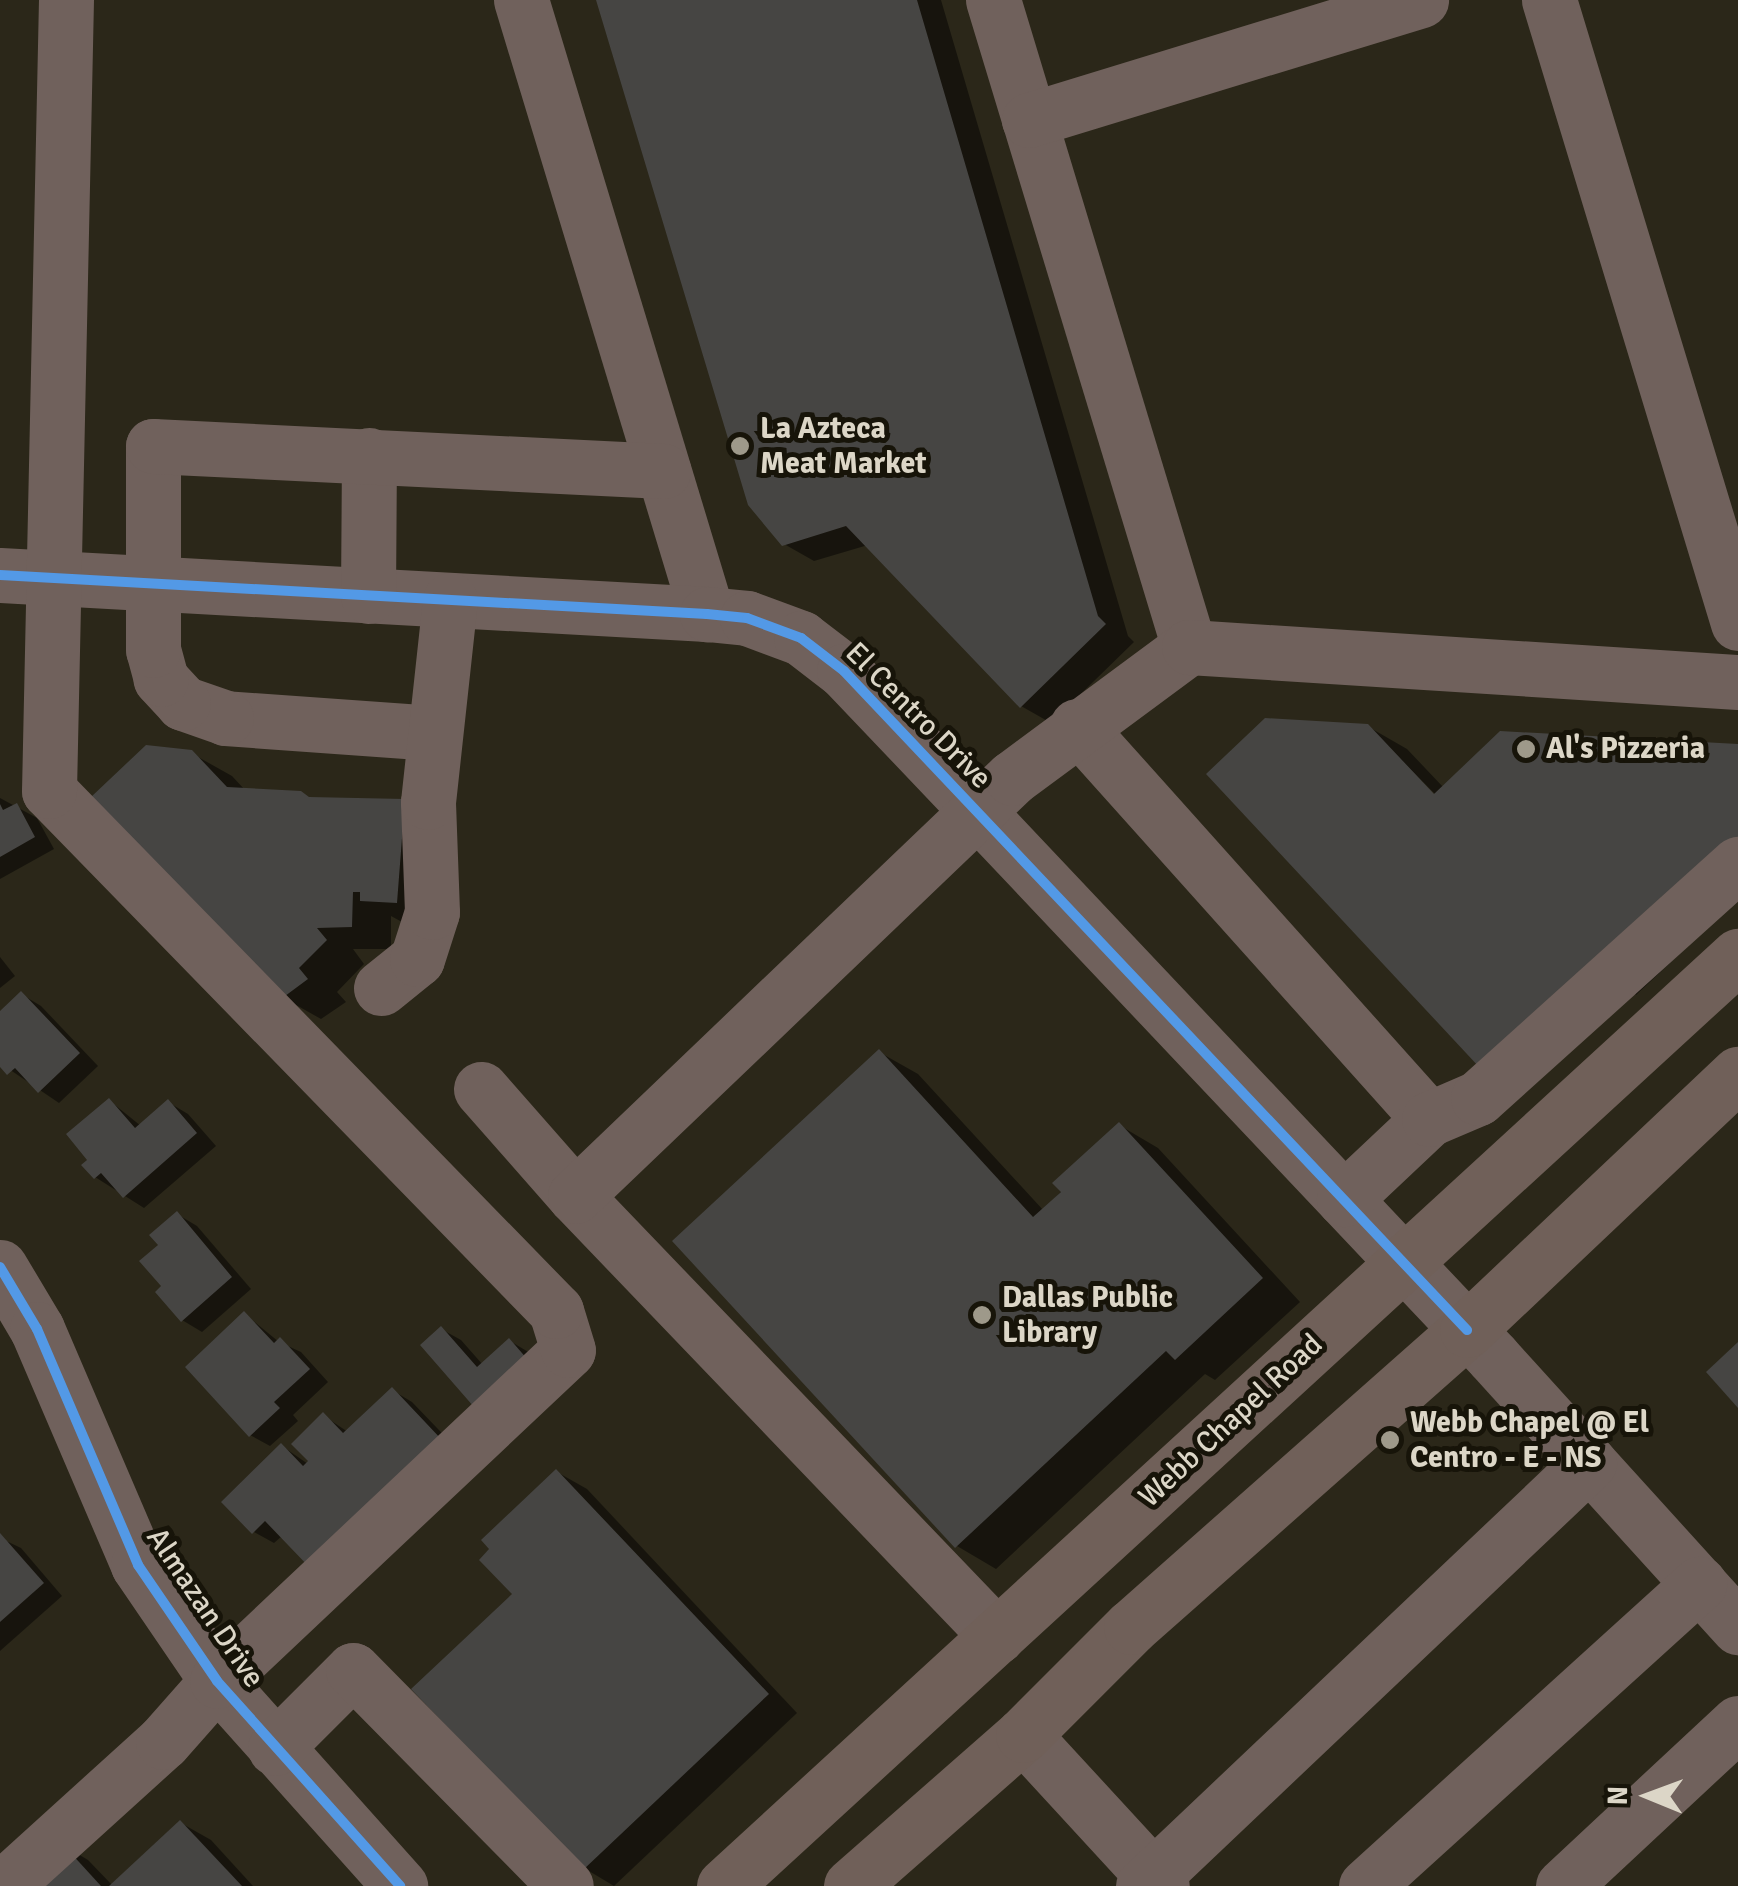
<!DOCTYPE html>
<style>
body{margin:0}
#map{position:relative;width:1738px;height:1886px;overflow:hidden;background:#2b2719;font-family:Signika,sans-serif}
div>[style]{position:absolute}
.shadow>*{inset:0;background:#0007}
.building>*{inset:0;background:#464543}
.minor>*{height:55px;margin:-27.5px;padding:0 27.5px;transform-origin:27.5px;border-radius:27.5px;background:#70615c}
.major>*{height:55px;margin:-27.5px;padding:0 27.5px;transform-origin:27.5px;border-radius:27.5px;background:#706059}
.cycleway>*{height:10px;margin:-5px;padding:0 5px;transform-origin:5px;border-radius:5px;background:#5399e6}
.dots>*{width:28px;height:28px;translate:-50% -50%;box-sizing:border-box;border:5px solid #171409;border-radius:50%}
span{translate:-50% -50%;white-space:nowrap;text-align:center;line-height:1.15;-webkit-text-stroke:10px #171409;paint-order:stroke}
.poi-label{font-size:30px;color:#dcd6c7;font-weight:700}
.left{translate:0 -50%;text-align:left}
.street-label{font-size:30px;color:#dcd6c7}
.north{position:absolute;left:1598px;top:1746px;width:100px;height:100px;-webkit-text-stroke:8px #171409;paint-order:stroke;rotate:271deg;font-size:28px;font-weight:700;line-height:40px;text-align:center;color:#dcd6c7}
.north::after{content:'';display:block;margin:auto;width:35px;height:45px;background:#dcd6c7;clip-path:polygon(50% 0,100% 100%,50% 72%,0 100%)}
</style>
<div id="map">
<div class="shadow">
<div style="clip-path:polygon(598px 0,941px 0,1128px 636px,1134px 642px,1051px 723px,1021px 706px,868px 545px,814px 561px,784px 544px)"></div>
<div style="clip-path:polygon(1367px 726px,1407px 749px,1444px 788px,1738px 747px,1738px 899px,1636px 995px)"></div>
<div style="clip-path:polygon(191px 753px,232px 776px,245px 790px,444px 824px,402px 922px,391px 916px,391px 949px,353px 949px,364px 964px,337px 992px,346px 1002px,321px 1019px,282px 997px)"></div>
<div style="clip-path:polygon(0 798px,37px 818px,54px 849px,0 879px)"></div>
<div style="clip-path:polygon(0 957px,15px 976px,0 988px)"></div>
<div style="clip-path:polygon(21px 994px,41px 1006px,98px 1066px,59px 1103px,0 1063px,0 1015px)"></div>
<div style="clip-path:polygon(879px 1052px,918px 1074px,1044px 1211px,1119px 1125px,1158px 1148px,1300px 1302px,1215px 1380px,1205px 1374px,996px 1569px,957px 1546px)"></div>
<div style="clip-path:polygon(110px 1101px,141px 1126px,168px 1102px,188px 1114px,216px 1146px,144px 1208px,95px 1177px,91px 1160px)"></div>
<div style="clip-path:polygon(177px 1214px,197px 1226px,251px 1289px,202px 1332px,182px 1320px,165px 1286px,161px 1245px)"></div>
<div style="clip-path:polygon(245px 1314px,279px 1342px,301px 1352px,328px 1382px,293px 1415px,298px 1421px,270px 1446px,250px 1435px)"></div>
<div style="clip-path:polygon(441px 1329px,461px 1340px,483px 1365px,510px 1341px,530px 1353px,496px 1417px)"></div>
<div style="clip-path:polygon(392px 1390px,412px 1402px,462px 1454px,282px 1536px,274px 1543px,254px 1532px,282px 1446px,308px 1464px,324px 1416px,348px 1432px)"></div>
<div style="clip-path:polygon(557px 1472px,587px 1489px,797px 1713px,614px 1886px,584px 1868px,515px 1594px)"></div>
<div style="clip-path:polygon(0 1538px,21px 1548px,62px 1596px,0 1651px)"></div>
<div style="clip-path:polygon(181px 1823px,211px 1840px,253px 1886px,113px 1886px)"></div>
<div style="clip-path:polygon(58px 1842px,88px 1860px,113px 1886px,11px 1886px)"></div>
</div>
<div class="building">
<div style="clip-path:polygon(596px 0,917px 0,1098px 616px,1106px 624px,1020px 708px,846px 526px,782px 546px,748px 505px)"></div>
<div style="clip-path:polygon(1265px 718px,1368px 724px,1434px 794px,1500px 731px,1738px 744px,1738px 840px,1480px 1068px,1206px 774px)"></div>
<div style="clip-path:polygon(146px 745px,192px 750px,227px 787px,301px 791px,309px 797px,405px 799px,397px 903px,360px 901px,360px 892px,353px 892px,352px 927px,317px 928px,327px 940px,299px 968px,308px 979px,281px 999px,91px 797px)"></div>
<div style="clip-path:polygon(17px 803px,35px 837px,0 857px,0 804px,3px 810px)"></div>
<div style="clip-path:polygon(21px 991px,80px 1053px,38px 1093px,15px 1068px,7px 1075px,0 1067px,0 1011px)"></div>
<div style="clip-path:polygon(879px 1049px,1033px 1217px,1061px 1192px,1052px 1183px,1119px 1122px,1263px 1278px,1175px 1360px,1166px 1351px,955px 1548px,672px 1241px)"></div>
<div style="clip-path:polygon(109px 1098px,135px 1128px,168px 1099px,197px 1133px,123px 1198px,101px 1173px,94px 1179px,81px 1165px,87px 1160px,66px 1134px)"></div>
<div style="clip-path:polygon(177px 1211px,232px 1277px,181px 1322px,155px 1292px,161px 1286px,139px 1261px,158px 1245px,149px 1235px)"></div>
<div style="clip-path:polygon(244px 1311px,274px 1343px,280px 1337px,310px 1369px,274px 1402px,280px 1408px,249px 1437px,185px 1367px)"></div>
<div style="clip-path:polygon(441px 1326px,477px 1367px,509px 1338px,528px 1360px,474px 1407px,420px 1345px)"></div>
<div style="clip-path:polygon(1738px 1342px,1738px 1408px,1706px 1372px)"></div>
<div style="clip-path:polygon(392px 1387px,443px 1441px,311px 1569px,265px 1521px,252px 1534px,221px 1502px,281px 1443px,303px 1466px,308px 1461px,291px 1444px,323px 1412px,343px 1433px)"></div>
<div style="clip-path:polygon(556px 1469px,769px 1694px,583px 1870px,411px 1689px,512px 1594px,479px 1560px,489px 1549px,481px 1540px)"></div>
<div style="clip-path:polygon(0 1533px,44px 1583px,0 1622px)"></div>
<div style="clip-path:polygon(180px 1820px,242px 1886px,109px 1886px)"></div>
<div style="clip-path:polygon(58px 1839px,101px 1886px,7px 1886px)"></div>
</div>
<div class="minor">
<div style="left:521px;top:0;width:642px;rotate:73.15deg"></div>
<div style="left:993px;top:0;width:676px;rotate:73.15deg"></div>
<div style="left:1549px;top:0;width:651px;rotate:73.12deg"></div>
<div style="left:1029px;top:120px;width:410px;rotate:-17deg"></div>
<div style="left:0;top:575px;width:708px;rotate:3.16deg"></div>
<div style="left:707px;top:614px;width:40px;rotate:5.7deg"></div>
<div style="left:747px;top:618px;width:58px;rotate:20.3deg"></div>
<div style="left:801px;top:638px;width:54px;rotate:37.5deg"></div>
<div style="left:844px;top:671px;width:196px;rotate:46.4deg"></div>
<div style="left:979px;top:813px;width:748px;rotate:46.62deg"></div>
<div style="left:1493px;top:1357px;width:365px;rotate:47.8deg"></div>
<div style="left:368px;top:596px;width:141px;rotate:-89.6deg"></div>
<div style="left:1077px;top:726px;width:528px;rotate:48.15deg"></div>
<div style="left:1429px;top:1119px;width:117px;rotate:136.7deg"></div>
<div style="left:434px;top:733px;width:209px;rotate:-175.9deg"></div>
<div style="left:226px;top:718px;width:46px;rotate:-160.8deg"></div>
<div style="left:183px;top:703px;width:33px;rotate:-133deg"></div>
<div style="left:161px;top:679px;width:30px;rotate:-105deg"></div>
<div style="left:153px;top:650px;width:204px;rotate:-90deg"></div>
<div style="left:153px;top:446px;width:511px;rotate:2.81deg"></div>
<div style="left:381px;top:988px;width:46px;rotate:-38.9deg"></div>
<div style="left:417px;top:959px;width:49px;rotate:-72.3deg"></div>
<div style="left:432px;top:912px;width:110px;rotate:-92.1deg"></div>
<div style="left:428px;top:802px;width:203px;rotate:-83.8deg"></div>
<div style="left:481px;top:1089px;width:142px;rotate:48.7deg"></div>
<div style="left:575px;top:1196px;width:610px;rotate:46.2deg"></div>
<div style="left:1429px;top:1119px;width:53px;rotate:-23.2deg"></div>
<div style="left:1478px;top:1098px;width:350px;rotate:-42deg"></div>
<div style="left:575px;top:1196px;width:605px;rotate:-43.73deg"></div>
<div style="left:1012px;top:778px;width:220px;rotate:-36.5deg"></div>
<div style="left:1189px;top:647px;width:550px;rotate:3.65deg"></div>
<div style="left:0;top:1267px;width:72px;rotate:59.2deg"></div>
<div style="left:37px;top:1329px;width:257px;rotate:66.8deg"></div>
<div style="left:138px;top:1565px;width:140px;rotate:55.7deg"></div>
<div style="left:217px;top:1681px;width:275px;rotate:48.2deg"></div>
<div style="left:1023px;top:1735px;width:205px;rotate:47.4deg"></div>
<div style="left:275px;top:1748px;width:110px;rotate:-45deg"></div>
<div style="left:353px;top:1670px;width:303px;rotate:45.4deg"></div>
<div style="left:4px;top:1886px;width:215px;rotate:-42.2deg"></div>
<div style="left:163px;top:1742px;width:81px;rotate:-48.5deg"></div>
<div style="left:217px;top:1681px;width:482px;rotate:-43.3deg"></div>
<div style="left:568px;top:1350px;width:41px;rotate:-107.1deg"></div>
<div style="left:556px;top:1311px;width:726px;rotate:-134.27deg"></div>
<div style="left:49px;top:791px;width:791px;rotate:-88.77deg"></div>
<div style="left:1143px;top:1886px;width:615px;rotate:-43.48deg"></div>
<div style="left:1366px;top:1886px;width:450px;rotate:-42.2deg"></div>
<div style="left:1563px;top:1886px;width:239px;rotate:-43deg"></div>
</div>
<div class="major">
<div style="left:724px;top:1886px;width:1376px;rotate:-42.53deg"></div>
<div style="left:851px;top:1886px;width:229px;rotate:-41.3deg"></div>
<div style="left:1023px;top:1735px;width:153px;rotate:-45deg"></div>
<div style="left:1131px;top:1627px;width:448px;rotate:-41.5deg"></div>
<div style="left:1467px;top:1330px;width:373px;rotate:-43.4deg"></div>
</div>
<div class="cycleway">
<div style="left:0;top:575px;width:708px;rotate:3.16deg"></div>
<div style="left:707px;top:614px;width:40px;rotate:5.7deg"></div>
<div style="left:747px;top:618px;width:58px;rotate:20.3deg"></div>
<div style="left:801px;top:638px;width:54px;rotate:37.5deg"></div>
<div style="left:844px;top:671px;width:907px;rotate:46.61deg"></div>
<div style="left:0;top:1267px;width:72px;rotate:59.2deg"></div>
<div style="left:37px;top:1329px;width:257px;rotate:66.8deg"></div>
<div style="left:138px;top:1565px;width:140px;rotate:55.7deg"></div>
<div style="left:217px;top:1681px;width:275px;rotate:48.2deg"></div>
</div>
<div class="dots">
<div style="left:740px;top:446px;background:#9e998a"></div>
<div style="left:1526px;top:749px;background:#9e998a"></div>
<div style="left:982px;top:1315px;background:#9e998a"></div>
<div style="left:1390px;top:1440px;background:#9e998a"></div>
</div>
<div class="poi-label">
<span class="left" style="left:760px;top:446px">La Azteca<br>Meat Market</span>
<span class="left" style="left:1546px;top:749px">Al's Pizzeria</span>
<span class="left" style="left:1002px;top:1315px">Dallas Public<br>Library</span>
<span class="left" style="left:1410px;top:1440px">Webb Chapel @ El<br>Centro - E - NS</span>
</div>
<div class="street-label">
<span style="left:918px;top:716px;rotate:45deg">El Centro Drive</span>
<span style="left:1231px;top:1421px;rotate:-43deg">Webb Chapel Road</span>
<span style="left:205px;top:1608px;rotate:56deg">Almazan Drive</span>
</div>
<div class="north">N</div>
</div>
